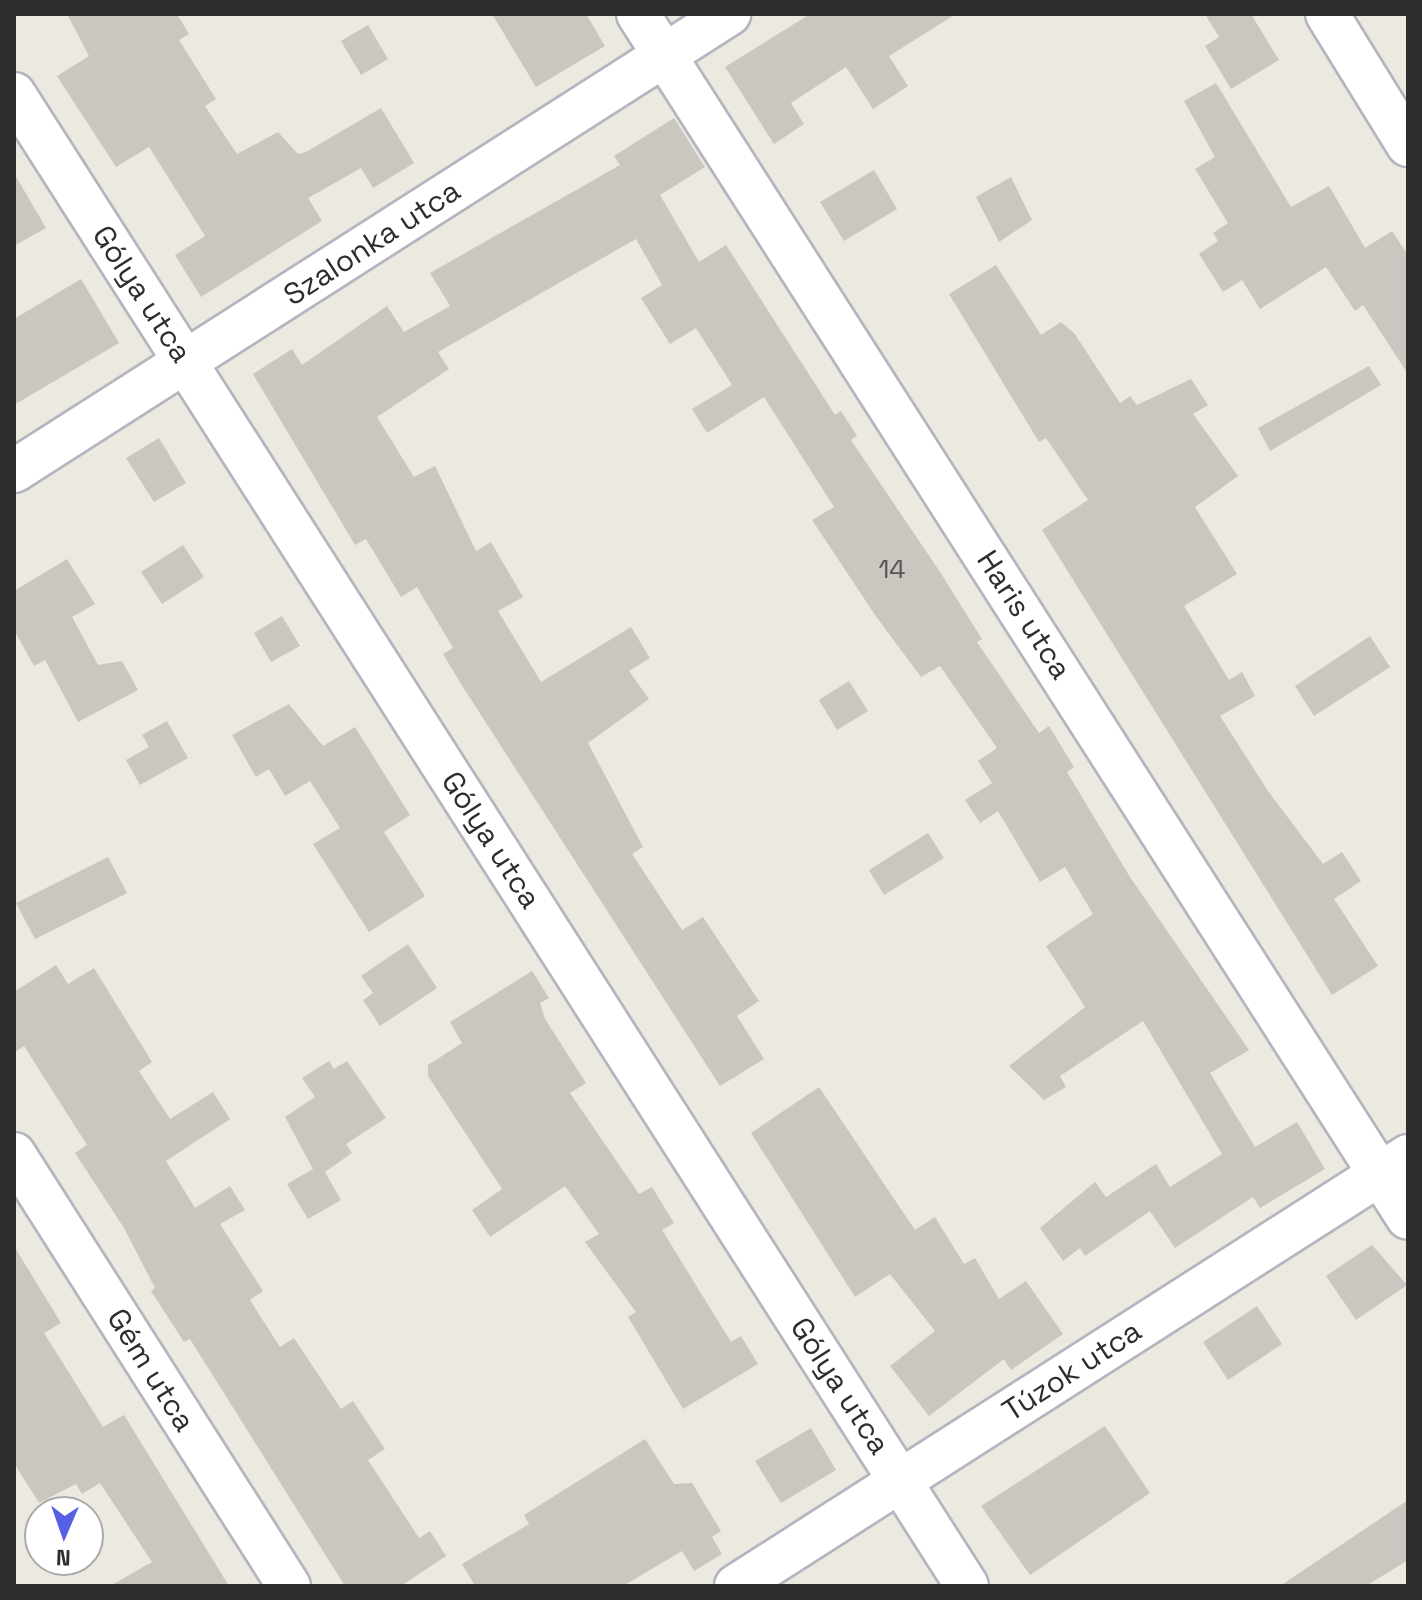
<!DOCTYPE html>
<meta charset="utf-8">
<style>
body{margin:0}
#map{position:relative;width:1422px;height:1600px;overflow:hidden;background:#ece9e1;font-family:"Space Grotesk",sans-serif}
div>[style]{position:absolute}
.building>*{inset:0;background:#c9c7bf}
.roads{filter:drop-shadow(2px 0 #b4b5bf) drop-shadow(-2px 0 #b4b5bf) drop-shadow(0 2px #b4b5bf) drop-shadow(0 -2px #b4b5bf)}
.minor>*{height:42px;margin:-21px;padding:0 21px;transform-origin:21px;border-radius:21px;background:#fff}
span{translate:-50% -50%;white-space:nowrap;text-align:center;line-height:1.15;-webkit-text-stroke:8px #fff;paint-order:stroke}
.number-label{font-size:26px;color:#545452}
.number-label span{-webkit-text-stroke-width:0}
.street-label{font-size:30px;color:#2d2d2d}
.frame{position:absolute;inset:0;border:16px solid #2d2d2d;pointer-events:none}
.north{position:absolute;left:24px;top:1496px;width:80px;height:80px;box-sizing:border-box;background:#fff;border:2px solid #ababab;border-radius:50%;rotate:182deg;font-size:22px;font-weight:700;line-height:32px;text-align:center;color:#2d2d2d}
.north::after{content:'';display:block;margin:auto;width:28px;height:36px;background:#5760e4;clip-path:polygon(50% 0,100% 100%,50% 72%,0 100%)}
</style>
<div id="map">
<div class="building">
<div style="clip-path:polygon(67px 14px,177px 14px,189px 34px,179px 40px,216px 99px,205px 106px,237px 154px,278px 132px,298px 154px,306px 152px,381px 108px,414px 163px,373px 188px,361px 168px,308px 198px,322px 221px,201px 297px,175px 255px,205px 236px,149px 147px,116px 167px,57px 76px,89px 56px)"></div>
<div style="clip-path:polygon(492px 14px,586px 14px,605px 46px,536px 87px)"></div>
<div style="clip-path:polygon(810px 14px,956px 14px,889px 56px,908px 86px,873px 109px,846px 67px,791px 103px,804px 124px,774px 144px,725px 67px)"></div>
<div style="clip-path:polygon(1205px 14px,1251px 14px,1279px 60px,1231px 89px,1205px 46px,1219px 37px)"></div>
<div style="clip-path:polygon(368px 25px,388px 59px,361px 75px,341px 41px)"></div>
<div style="clip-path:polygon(1216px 83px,1291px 207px,1329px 186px,1365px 248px,1392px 231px,1408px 255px,1408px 374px,1363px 305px,1355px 311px,1326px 267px,1260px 309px,1242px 280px,1223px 292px,1199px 254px,1218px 241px,1213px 233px,1228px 223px,1195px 169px,1215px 157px,1184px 101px)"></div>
<div style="clip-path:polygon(674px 118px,705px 167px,660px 195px,699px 262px,726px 245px,835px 415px,841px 411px,857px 436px,851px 440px,940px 572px,982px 639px,977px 642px,1039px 733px,1049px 726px,1074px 767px,1067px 772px,1130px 877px,1249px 1050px,1210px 1073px,1255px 1147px,1297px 1122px,1325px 1169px,1260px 1208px,1253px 1197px,1175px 1248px,1150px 1211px,1085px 1256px,1080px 1248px,1063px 1261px,1040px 1228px,1095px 1182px,1106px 1197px,1156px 1164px,1170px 1187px,1222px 1154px,1143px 1021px,1060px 1076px,1066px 1087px,1044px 1100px,1009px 1066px,1085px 1007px,1046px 946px,1093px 914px,1065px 867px,1040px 882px,998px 811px,980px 823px,965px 800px,992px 783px,978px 761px,997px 748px,940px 666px,921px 677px,875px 615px,812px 520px,834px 507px,764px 397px,707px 433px,692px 409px,732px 385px,696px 328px,670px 344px,641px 298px,662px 285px,636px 239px,438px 352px,449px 369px,377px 417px,414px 477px,435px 466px,476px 551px,491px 542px,523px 597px,498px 611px,541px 682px,631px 627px,650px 658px,629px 671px,649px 699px,588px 743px,643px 847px,632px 854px,682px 930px,703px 917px,759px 1001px,737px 1016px,764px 1059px,720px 1086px,461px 684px,443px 654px,453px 648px,417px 587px,401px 597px,366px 539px,355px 545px,253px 374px,292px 349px,302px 365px,387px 306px,404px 332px,450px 306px,430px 273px,620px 165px,614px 156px)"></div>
<div style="clip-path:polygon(874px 170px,897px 209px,844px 241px,820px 202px)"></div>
<div style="clip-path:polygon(14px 173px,46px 228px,14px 246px)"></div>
<div style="clip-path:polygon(1011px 177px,1032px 220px,999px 242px,976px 197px)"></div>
<div style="clip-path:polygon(996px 265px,1041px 335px,1061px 322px,1074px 333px,1120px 403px,1130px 396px,1137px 405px,1191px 379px,1208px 405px,1193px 414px,1238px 476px,1195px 507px,1237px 574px,1184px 606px,1229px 680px,1242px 672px,1255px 696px,1220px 716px,1268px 791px,1323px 864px,1342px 852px,1361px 881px,1334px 899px,1378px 966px,1332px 995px,1042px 530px,1088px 500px,1046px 438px,1039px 442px,949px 294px)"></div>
<div style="clip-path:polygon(81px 279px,119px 343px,14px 405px,14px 319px)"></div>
<div style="clip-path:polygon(1369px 366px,1381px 385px,1270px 451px,1258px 428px)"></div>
<div style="clip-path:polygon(159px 438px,186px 483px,154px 502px,126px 458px)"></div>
<div style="clip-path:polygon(183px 545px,204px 577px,162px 604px,141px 572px)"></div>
<div style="clip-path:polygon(67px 559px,95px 604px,72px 617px,98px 665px,122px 661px,138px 690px,78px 722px,45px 660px,34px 666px,14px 630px,14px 591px)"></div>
<div style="clip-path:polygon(282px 616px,300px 646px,271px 662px,254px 633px)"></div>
<div style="clip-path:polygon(1370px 636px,1390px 667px,1314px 716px,1295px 686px)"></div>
<div style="clip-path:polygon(849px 681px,868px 711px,837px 730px,819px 700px)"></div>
<div style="clip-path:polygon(289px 704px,323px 746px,355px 727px,410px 815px,384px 832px,425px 896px,369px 932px,313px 844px,340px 828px,310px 781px,285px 796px,269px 769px,256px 777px,232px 735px)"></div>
<div style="clip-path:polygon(167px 721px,188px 758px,140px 785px,126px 760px,149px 747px,142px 735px)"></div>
<div style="clip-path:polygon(928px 833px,944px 858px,884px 895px,869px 870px)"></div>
<div style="clip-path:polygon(108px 857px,127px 893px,35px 939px,16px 903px)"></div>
<div style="clip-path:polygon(408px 944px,437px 988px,380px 1026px,363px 1000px,373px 993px,361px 976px)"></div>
<div style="clip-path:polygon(56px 965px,68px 984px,94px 968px,152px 1062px,139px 1071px,170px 1119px,213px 1092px,230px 1119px,166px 1161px,195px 1208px,230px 1186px,245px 1210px,220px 1224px,263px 1291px,250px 1300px,280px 1347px,294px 1338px,341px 1409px,353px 1401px,385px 1449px,368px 1460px,419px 1538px,430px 1531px,446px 1556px,401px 1586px,345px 1586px,190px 1339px,184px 1342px,151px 1291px,155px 1288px,124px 1228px,75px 1153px,87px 1145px,24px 1046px,14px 1053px,14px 992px)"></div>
<div style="clip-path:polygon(532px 971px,549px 998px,540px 1003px,545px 1019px,586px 1083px,570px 1093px,639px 1194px,652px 1187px,674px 1223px,662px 1230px,731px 1342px,741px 1336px,758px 1364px,683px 1409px,628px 1317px,636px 1312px,585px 1242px,599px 1234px,565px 1186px,490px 1237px,472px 1210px,502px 1189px,428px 1076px,428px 1065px,462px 1043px,450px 1022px)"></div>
<div style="clip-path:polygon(329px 1061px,334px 1069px,347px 1061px,386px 1118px,346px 1144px,352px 1153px,325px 1172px,341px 1200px,308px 1219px,287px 1184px,313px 1169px,285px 1117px,315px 1097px,302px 1078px)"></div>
<div style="clip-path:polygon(819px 1087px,915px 1230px,935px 1217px,964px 1264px,975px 1258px,999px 1299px,1026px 1281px,1063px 1334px,1011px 1370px,1004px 1359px,929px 1416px,890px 1366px,935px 1331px,890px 1274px,855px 1297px,751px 1133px)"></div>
<div style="clip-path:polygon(1372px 1245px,1407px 1285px,1356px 1320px,1326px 1276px)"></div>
<div style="clip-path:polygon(14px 1246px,61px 1323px,44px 1333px,103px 1427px,124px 1415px,229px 1586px,110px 1586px,152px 1562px,100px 1483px,82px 1494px,76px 1484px,39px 1503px,14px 1463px)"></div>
<div style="clip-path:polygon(1257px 1306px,1282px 1344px,1228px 1380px,1203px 1342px)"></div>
<div style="clip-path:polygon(1105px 1426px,1150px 1493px,1030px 1575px,981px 1506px)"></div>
<div style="clip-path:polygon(811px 1428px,836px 1470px,781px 1503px,755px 1461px)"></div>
<div style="clip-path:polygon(645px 1439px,674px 1484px,692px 1483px,721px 1531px,712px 1537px,722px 1554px,694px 1571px,682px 1551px,623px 1586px,475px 1586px,462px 1564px,529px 1524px,524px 1515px)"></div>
<div style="clip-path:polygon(1408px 1500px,1408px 1560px,1366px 1586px,1280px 1586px)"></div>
</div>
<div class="roads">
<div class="minor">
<div style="left:638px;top:14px;width:1429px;rotate:57.4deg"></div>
<div style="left:1327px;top:14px;width:154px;rotate:58.3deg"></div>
<div style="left:14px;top:94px;width:1770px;rotate:57.43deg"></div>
<div style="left:14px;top:471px;width:849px;rotate:-32.59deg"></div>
<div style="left:14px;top:1154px;width:512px;rotate:57.52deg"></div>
<div style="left:736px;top:1586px;width:798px;rotate:-32.61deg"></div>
</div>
</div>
<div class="number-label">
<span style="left:892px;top:570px">14</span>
</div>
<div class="street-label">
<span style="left:372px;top:243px;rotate:-33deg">Szalonka utca</span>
<span style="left:142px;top:294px;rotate:57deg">Gólya utca</span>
<span style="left:1024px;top:615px;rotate:57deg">Haris utca</span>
<span style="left:491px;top:840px;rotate:57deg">Gólya utca</span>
<span style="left:151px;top:1370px;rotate:58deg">Gém utca</span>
<span style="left:1072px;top:1371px;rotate:-33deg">Túzok utca</span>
<span style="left:840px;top:1386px;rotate:57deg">Gólya utca</span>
</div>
<div class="frame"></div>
<div class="north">N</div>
</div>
